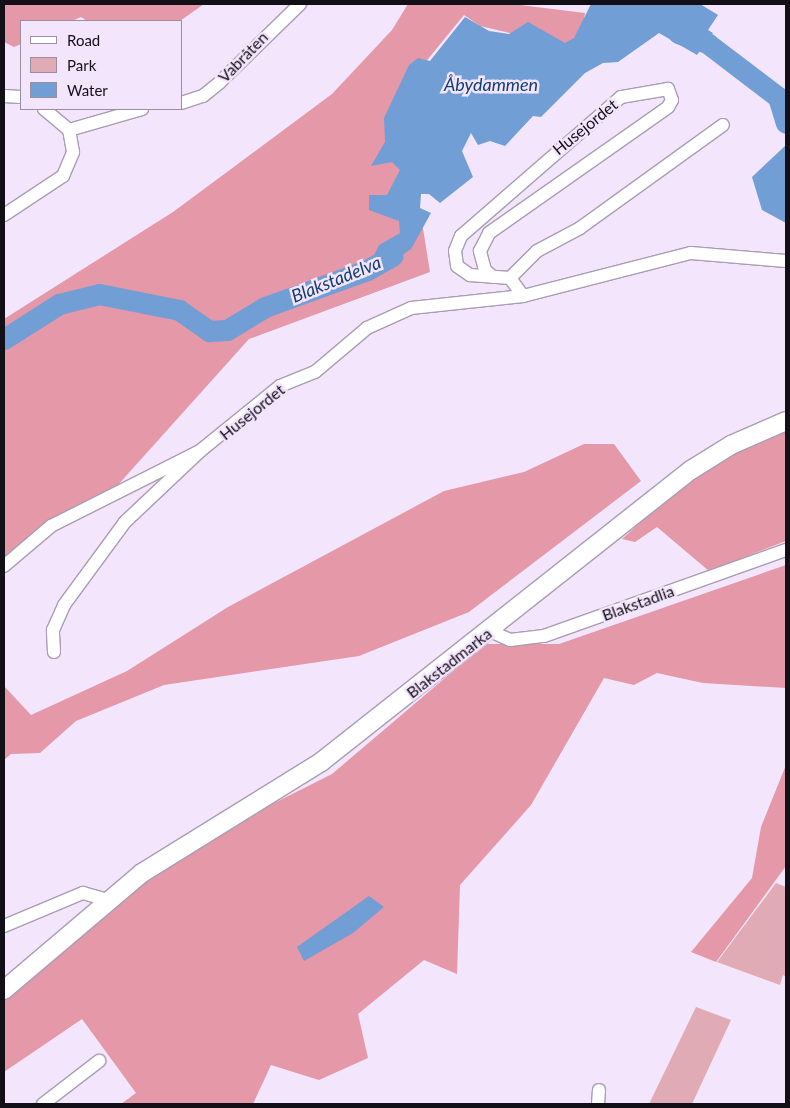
<!DOCTYPE html>
<meta charset="utf-8">
<style>
body{margin:0}
#map{position:relative;width:790px;height:1108px;overflow:hidden;background:#f2e5fc;font-family:Lato,sans-serif}
div>[style]{position:absolute}
.green>*{inset:0;background:#e1abb5}
.forest>*{inset:0;background:#e498a8}
.water>*{inset:0;background:#719ed4}
.river>*{height:21px;margin:-10.5px;padding:0 10.5px;transform-origin:10.5px;border-radius:10.5px;background:#719ed4}
.roads{filter:drop-shadow(1px 0 #a99db3) drop-shadow(-1px 0 #a99db3) drop-shadow(0 1px #a99db3) drop-shadow(0 -1px #a99db3)}
.street>*{height:12px;margin:-6px;padding:0 6px;transform-origin:6px;border-radius:6px;background:#fff}
.secondary>*{height:18px;margin:-9px;padding:0 9px;transform-origin:9px;border-radius:9px;background:#fff}
span{translate:-50% -50%;white-space:nowrap;text-align:center;line-height:1.15;-webkit-text-stroke:5px #f2e5fc;paint-order:stroke}
.street-label{font-size:16px;color:#130f16}
.water-label{font-size:18px;color:#103f70;font-style:italic}
.frame{position:absolute;inset:0;border:5px solid #130f16;pointer-events:none}
.legend{position:absolute;left:20px;top:20px;width:162px;height:90px;box-sizing:border-box;background:#f2e5fc;border:1px solid #998fa0;margin:0;padding:6px 9px;list-style:none;font-size:15px;color:#130f16}
.legend li{display:flex;align-items:center;gap:10px;height:25px}
.legend b{width:25px;border:1px solid #998fa0}
</style>
<div id="map">
<div class="green">
<div style="clip-path:polygon(776px 883px,786px 887px,786px 977px,783px 975px,780px 985px,717px 962px)"></div>
<div style="clip-path:polygon(696px 1007px,731px 1020px,692px 1104px,649px 1104px)"></div>
</div>
<div class="forest">
<div style="clip-path:polygon(4px 4px,204px 4px,180px 21px,87px 21px,81px 17px,72px 21px,21px 21px,21px 44px,14px 47px,4px 42px)"></div>
<div style="clip-path:polygon(408px 4px,512px 4px,585px 13px,579px 49px,480px 26px,464px 15px,401px 92px,430px 272px,249px 339px,117px 486px,4px 562px,4px 319px,173px 212px,332px 94px,392px 30px)"></div>
<div style="clip-path:polygon(786px 425px,786px 541px,709px 571px,657px 527px,635px 542px,622px 539px,700px 469px)"></div>
<div style="clip-path:polygon(584px 444px,614px 444px,641px 481px,469px 612px,359px 656px,164px 685px,76px 721px,40px 753px,11px 754px,4px 760px,4px 686px,31px 715px,127px 671px,228px 607px,444px 491px,524px 472px)"></div>
<div style="clip-path:polygon(786px 565px,786px 688px,703px 683px,657px 673px,634px 685px,604px 678px,531px 805px,460px 885px,457px 974px,424px 960px,358px 1014px,368px 1058px,319px 1080px,271px 1065px,253px 1104px,121px 1104px,136px 1093px,82px 1019px,4px 1072px,4px 994px,94px 914px,195px 843px,332px 774px,485px 644px,559px 644px)"></div>
<div style="clip-path:polygon(786px 765px,786px 866px,716px 962px,691px 952px,752px 878px,761px 827px)"></div>
</div>
<div class="water">
<div style="clip-path:polygon(591px 4px,700px 4px,718px 15px,708px 30px,713px 33px,697px 55px,659px 33px,618px 62px,603px 63px,585px 73px,541px 117px,533px 116px,505px 146px,490px 141px,478px 145px,471px 133px,462px 151px,473px 177px,440px 203px,429px 194px,421px 194px,420px 208px,431px 213px,411px 249px,380px 271px,360px 267px,371px 262px,379px 245px,400px 233px,399px 221px,369px 210px,369px 195px,387px 195px,400px 170px,392px 162px,371px 166px,385px 142px,384px 118px,409px 65px,418px 58px,430px 61px,465px 17px,489px 31px,509px 34px,528px 22px,565px 43px,574px 38px)"></div>
<div style="clip-path:polygon(786px 145px,786px 223px,762px 210px,752px 177px)"></div>
<div style="clip-path:polygon(369px 896px,384px 907px,353px 933px,304px 961px,297px 947px)"></div>
</div>
<div class="river">
<div style="left:678px;top:33px;width:31px;rotate:19deg"></div>
<div style="left:707px;top:43px;width:89px;rotate:37.3deg"></div>
<div style="left:778px;top:97px;width:27px;rotate:73deg"></div>
<div style="left:4px;top:339px;width:65px;rotate:-32.5deg"></div>
<div style="left:59px;top:304px;width:41px;rotate:-14deg"></div>
<div style="left:99px;top:294px;width:82px;rotate:11.3deg"></div>
<div style="left:179px;top:310px;width:37px;rotate:35deg"></div>
<div style="left:209px;top:331px;width:18px;rotate:-3deg"></div>
<div style="left:227px;top:330px;width:44px;rotate:-31.2deg"></div>
<div style="left:265px;top:307px;width:109px;rotate:-19.9deg"></div>
<div style="left:367px;top:270px;width:29px;rotate:-29deg"></div>
</div>
<div class="roads">
<div class="street">
<div style="left:4px;top:96px;width:17px;rotate:3deg"></div>
<div style="left:181px;top:103px;width:23px;rotate:-18deg"></div>
<div style="left:203px;top:96px;width:22px;rotate:-39deg"></div>
<div style="left:220px;top:82px;width:112px;rotate:-44.3deg"></div>
<div style="left:44px;top:109px;width:33px;rotate:40deg"></div>
<div style="left:4px;top:215px;width:71px;rotate:-33.5deg"></div>
<div style="left:63px;top:176px;width:26px;rotate:-67deg"></div>
<div style="left:73px;top:152px;width:22px;rotate:-100deg"></div>
<div style="left:69px;top:130px;width:76px;rotate:-16deg"></div>
<div style="left:493px;top:277px;width:11px;rotate:-139deg"></div>
<div style="left:485px;top:270px;width:20px;rotate:-105deg"></div>
<div style="left:480px;top:251px;width:20px;rotate:-63deg"></div>
<div style="left:489px;top:233px;width:219px;rotate:-35.1deg"></div>
<div style="left:668px;top:107px;width:8px;rotate:-60deg"></div>
<div style="left:672px;top:100px;width:12px;rotate:-110deg"></div>
<div style="left:668px;top:89px;width:48px;rotate:170.3deg"></div>
<div style="left:621px;top:97px;width:212px;rotate:139deg"></div>
<div style="left:461px;top:236px;width:16px;rotate:112deg"></div>
<div style="left:455px;top:251px;width:15px;rotate:82deg"></div>
<div style="left:457px;top:266px;width:16px;rotate:35deg"></div>
<div style="left:470px;top:275px;width:40px;rotate:4.3deg"></div>
<div style="left:510px;top:278px;width:22px;rotate:54deg"></div>
<div style="left:510px;top:278px;width:38px;rotate:-45deg"></div>
<div style="left:537px;top:251px;width:49px;rotate:-28.1deg"></div>
<div style="left:580px;top:228px;width:176px;rotate:-35.8deg"></div>
<div style="left:4px;top:566px;width:62px;rotate:-40.4deg"></div>
<div style="left:51px;top:526px;width:167px;rotate:-26.7deg"></div>
<div style="left:490px;top:631px;width:22px;rotate:24deg"></div>
<div style="left:510px;top:640px;width:34px;rotate:-7deg"></div>
<div style="left:544px;top:636px;width:257px;rotate:-19.6deg"></div>
<div style="left:54px;top:652px;width:22px;rotate:-93deg"></div>
<div style="left:53px;top:630px;width:27px;rotate:-66deg"></div>
<div style="left:64px;top:605px;width:103px;rotate:-53.7deg"></div>
<div style="left:125px;top:522px;width:103px;rotate:-43.4deg"></div>
<div style="left:200px;top:451px;width:103px;rotate:-39.1deg"></div>
<div style="left:280px;top:386px;width:38px;rotate:-22deg"></div>
<div style="left:315px;top:372px;width:68px;rotate:-40.2deg"></div>
<div style="left:367px;top:328px;width:48px;rotate:-24.4deg"></div>
<div style="left:411px;top:308px;width:113px;rotate:-6.1deg"></div>
<div style="left:523px;top:296px;width:173px;rotate:-14.4deg"></div>
<div style="left:691px;top:253px;width:95px;rotate:4.8deg"></div>
<div style="left:4px;top:926px;width:86px;rotate:-22.7deg"></div>
<div style="left:83px;top:893px;width:25px;rotate:16deg"></div>
<div style="left:43px;top:1104px;width:71px;rotate:-37.5deg"></div>
<div style="left:598px;top:1104px;width:14px;rotate:-86deg"></div>
</div>
<div class="secondary">
<div style="left:4px;top:990px;width:181px;rotate:-40.3deg"></div>
<div style="left:142px;top:873px;width:211px;rotate:-31.8deg"></div>
<div style="left:321px;top:762px;width:471px;rotate:-38.3deg"></div>
<div style="left:691px;top:470px;width:47px;rotate:-32deg"></div>
<div style="left:731px;top:445px;width:60px;rotate:-23.6deg"></div>
</div>
</div>
<div class="street-label">
<span style="left:243px;top:57px;rotate:-46deg">Vabråten</span>
<span style="left:585px;top:127px;rotate:-39deg">Husejordet</span>
<span style="left:252px;top:412px;rotate:-39deg">Husejordet</span>
<span style="left:638px;top:603px;rotate:-20deg">Blakstadlia</span>
<span style="left:449px;top:663px;rotate:-38deg">Blakstadmarka</span>
</div>
<div class="water-label">
<span style="left:491px;top:84px">Åbydammen</span>
<span style="left:336px;top:279px;rotate:-22deg">Blakstadelva</span>
</div>
<div class="frame"></div>
<ul class="legend">
<li><b style="height:6px;background:#fff"></b>Road</li>
<li><b style="height:14px;background:#e1abb5"></b>Park</li>
<li><b style="height:14px;background:#719ed4"></b>Water</li>
</ul>
</div>
